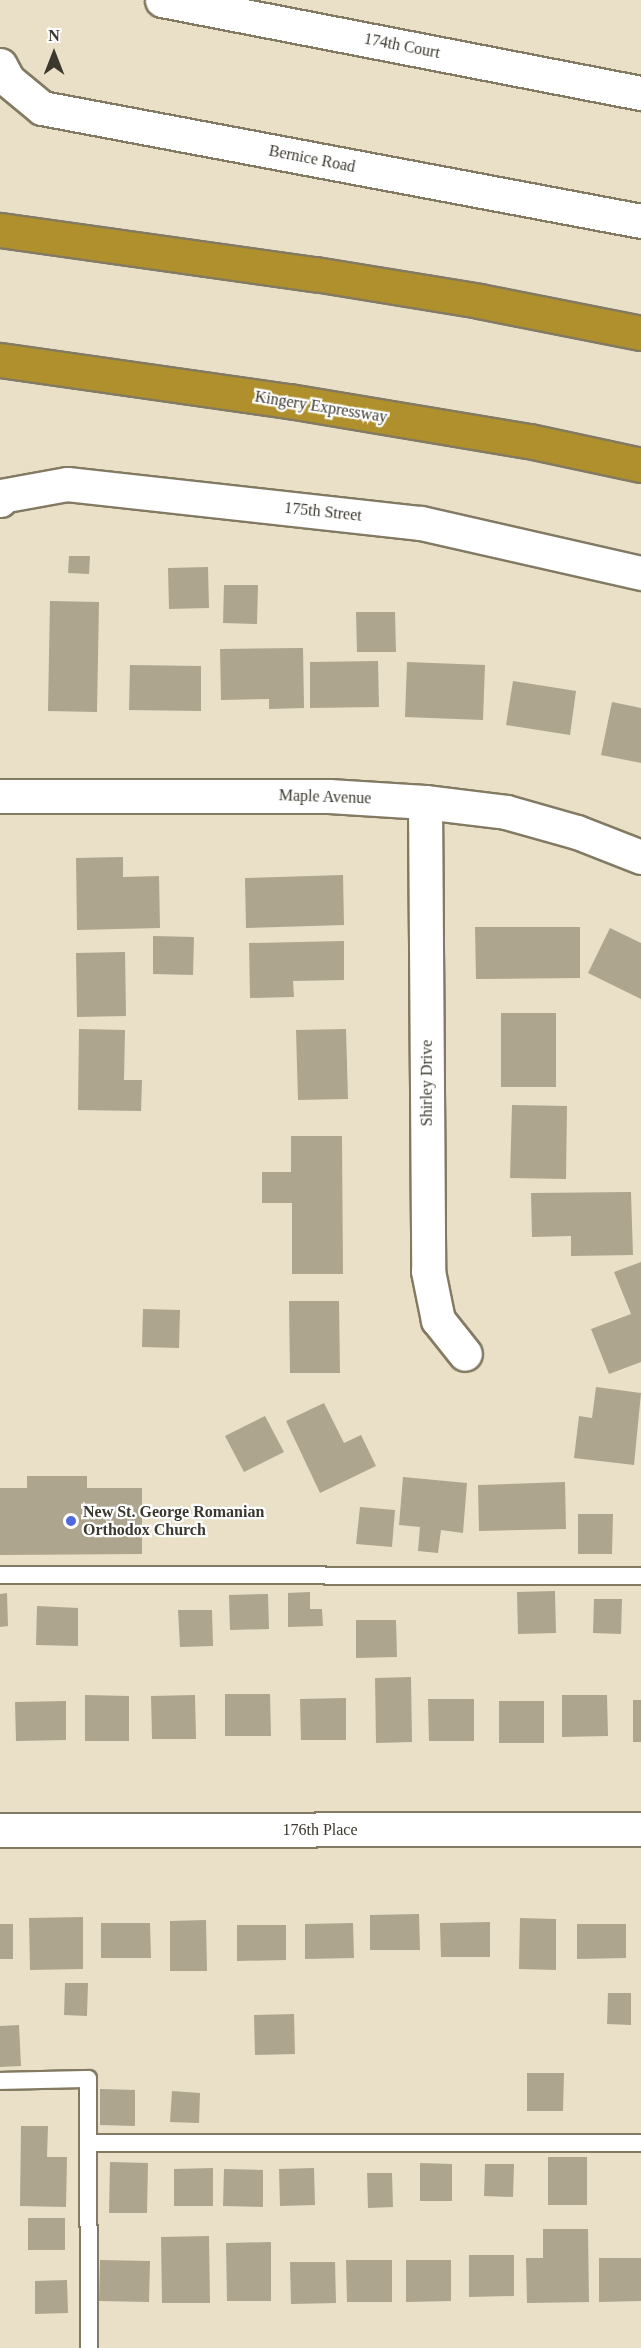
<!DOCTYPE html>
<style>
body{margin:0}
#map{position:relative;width:641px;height:2348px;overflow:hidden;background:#e9e0c7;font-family:Georgia,serif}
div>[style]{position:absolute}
.building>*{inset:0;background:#ada58d}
.roads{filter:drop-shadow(2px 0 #827a63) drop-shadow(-2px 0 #827a63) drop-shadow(0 2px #827a63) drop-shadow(0 -2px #827a63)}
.service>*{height:16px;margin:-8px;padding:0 8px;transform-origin:8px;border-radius:8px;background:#fff}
.minor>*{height:33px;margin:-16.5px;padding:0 16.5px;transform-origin:16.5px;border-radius:16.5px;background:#fff}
.tertiary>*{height:33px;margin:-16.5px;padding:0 16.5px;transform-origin:16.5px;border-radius:16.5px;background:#fff}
.motorway>*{height:33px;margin:-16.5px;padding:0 16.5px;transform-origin:16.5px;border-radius:16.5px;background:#af902c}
.dots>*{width:16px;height:16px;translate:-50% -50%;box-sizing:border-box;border:3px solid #fff;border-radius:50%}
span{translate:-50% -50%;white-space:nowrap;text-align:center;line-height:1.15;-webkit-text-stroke:4.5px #fff;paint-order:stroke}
.street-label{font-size:16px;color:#3b382e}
.poi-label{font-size:16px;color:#3b382e;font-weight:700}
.left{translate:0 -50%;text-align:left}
.north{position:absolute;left:24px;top:24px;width:60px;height:60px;-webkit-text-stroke:4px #fff;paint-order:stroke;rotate:0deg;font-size:16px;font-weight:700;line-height:24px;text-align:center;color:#3b382e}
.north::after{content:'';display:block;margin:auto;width:21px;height:27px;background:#3b382e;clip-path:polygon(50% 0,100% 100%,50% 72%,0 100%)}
</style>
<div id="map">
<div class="building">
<div style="clip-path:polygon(69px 556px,90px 556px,89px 574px,68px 573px)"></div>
<div style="clip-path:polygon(208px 567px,209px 608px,169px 609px,168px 568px)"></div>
<div style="clip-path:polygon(224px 585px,258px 585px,257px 624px,223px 623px)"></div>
<div style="clip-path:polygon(50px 601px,99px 602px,97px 712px,48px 711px)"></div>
<div style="clip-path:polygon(356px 612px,395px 612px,396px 652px,357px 652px)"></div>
<div style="clip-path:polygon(303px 648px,304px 708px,269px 709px,269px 699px,221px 700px,220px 649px)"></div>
<div style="clip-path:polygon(378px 661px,379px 707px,310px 708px,310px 662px)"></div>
<div style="clip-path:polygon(407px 662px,485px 665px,483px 720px,405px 717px)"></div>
<div style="clip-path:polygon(130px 665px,201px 666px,201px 711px,129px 710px)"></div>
<div style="clip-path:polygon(513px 681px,576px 691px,570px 735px,506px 725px)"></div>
<div style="clip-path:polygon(612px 702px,641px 708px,641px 763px,601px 755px)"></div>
<div style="clip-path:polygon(123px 857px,123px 877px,159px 876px,160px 928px,77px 930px,76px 858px)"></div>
<div style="clip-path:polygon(343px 875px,344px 925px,246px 928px,245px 878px)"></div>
<div style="clip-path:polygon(475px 927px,580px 927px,580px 978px,476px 979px)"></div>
<div style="clip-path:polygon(610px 928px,641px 943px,641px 999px,588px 973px)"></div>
<div style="clip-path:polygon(153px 936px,194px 937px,193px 975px,153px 974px)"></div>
<div style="clip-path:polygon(344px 941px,344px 980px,293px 981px,294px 997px,250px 998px,249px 943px)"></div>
<div style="clip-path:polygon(125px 952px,126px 1016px,77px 1017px,76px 953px)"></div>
<div style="clip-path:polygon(501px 1013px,556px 1013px,556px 1087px,501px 1087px)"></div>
<div style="clip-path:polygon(79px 1029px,125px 1030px,124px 1080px,142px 1080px,141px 1111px,78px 1110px)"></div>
<div style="clip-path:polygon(346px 1029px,348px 1099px,298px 1100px,296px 1030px)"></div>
<div style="clip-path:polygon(512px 1105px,567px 1106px,566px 1179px,510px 1178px)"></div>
<div style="clip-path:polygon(291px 1136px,342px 1136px,343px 1274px,292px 1274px,292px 1203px,262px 1203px,262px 1172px,291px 1172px)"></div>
<div style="clip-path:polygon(631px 1192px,633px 1255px,571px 1256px,571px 1236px,532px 1237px,531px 1193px)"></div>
<div style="clip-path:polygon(641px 1262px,641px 1362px,609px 1374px,591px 1329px,631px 1314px,614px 1272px)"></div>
<div style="clip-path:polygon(289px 1301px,339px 1301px,340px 1373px,290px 1373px)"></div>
<div style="clip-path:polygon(143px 1309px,180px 1310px,179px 1348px,142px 1347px)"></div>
<div style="clip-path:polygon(596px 1387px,641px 1393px,634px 1465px,574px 1458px,579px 1416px,592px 1418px)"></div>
<div style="clip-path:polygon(324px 1403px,344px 1443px,361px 1435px,376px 1466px,320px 1493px,286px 1421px)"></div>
<div style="clip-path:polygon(265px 1416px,284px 1452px,244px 1472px,225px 1436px)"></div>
<div style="clip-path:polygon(27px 1476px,87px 1476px,87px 1488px,142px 1488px,142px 1554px,0 1555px,0 1488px,27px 1488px)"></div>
<div style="clip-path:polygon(403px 1477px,467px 1483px,463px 1533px,441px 1530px,438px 1553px,418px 1551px,420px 1527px,399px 1525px)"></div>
<div style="clip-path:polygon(565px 1482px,566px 1529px,479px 1531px,478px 1485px)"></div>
<div style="clip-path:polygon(360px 1507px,395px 1510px,392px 1547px,356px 1544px)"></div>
<div style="clip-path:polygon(578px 1514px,613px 1514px,612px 1554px,578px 1554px)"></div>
<div style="clip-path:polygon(555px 1591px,556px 1633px,518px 1634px,517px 1592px)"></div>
<div style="clip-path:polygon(310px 1592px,310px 1609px,322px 1609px,323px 1626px,288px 1627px,288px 1593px)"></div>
<div style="clip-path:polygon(7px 1593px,8px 1626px,0 1627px,0 1594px)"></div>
<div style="clip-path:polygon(268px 1594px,269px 1629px,230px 1630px,229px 1595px)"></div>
<div style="clip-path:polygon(594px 1599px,622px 1599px,621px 1634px,593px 1633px)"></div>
<div style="clip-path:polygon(37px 1606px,78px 1608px,78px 1646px,36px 1645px)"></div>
<div style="clip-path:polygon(178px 1610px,212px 1610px,213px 1646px,180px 1647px)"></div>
<div style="clip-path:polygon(356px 1620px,396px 1620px,397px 1657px,356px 1658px)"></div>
<div style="clip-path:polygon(411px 1677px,412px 1742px,376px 1743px,375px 1678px)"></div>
<div style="clip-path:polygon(225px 1694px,270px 1694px,271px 1736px,225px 1736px)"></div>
<div style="clip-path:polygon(85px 1695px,129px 1696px,129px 1741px,85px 1741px)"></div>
<div style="clip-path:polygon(195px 1695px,196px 1739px,152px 1739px,151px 1696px)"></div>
<div style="clip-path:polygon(562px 1695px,607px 1695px,608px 1736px,562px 1737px)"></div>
<div style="clip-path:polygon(346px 1698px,346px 1740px,301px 1740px,300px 1699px)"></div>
<div style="clip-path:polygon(428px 1699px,474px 1699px,474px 1741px,429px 1741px)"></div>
<div style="clip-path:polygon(633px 1700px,641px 1700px,641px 1742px,633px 1742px)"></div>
<div style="clip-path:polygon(66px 1701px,66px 1740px,16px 1741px,15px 1702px)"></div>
<div style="clip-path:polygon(499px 1701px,544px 1701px,544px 1743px,499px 1743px)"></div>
<div style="clip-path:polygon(419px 1914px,420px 1950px,370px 1950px,370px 1915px)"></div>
<div style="clip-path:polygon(83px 1917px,83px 1969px,30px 1970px,29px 1918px)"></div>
<div style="clip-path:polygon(520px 1918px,556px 1919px,556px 1970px,519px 1969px)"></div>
<div style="clip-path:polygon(206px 1920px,207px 1971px,170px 1971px,170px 1921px)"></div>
<div style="clip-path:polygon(490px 1922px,490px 1957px,441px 1957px,440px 1923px)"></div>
<div style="clip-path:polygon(101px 1923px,150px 1923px,151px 1958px,101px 1958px)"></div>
<div style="clip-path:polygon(353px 1923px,354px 1958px,305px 1959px,305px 1924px)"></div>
<div style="clip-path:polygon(0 1924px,13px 1924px,13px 1959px,0 1959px)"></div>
<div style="clip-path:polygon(577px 1924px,626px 1924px,626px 1958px,577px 1959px)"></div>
<div style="clip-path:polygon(237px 1925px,286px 1925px,286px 1960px,237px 1961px)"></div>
<div style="clip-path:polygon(65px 1983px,88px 1983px,87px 2016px,64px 2015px)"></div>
<div style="clip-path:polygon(608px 1993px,631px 1993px,631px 2025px,607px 2024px)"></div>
<div style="clip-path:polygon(294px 2014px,295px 2054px,255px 2055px,254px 2015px)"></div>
<div style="clip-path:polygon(19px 2025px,21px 2066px,0 2067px,0 2026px)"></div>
<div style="clip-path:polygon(527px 2073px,564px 2073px,563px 2111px,527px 2111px)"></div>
<div style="clip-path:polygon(100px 2089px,135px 2090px,135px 2126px,100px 2125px)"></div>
<div style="clip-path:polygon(172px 2091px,200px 2093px,199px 2123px,170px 2122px)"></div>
<div style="clip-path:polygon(21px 2126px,48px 2126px,47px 2157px,67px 2157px,66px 2207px,20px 2206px)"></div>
<div style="clip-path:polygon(548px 2157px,587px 2157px,587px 2205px,548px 2205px)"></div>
<div style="clip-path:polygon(110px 2162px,148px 2163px,147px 2213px,109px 2213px)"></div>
<div style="clip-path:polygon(420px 2163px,452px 2164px,452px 2201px,420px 2201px)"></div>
<div style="clip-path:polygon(485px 2164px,514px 2164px,513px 2197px,484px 2196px)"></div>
<div style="clip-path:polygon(213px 2168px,213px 2206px,174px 2206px,174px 2169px)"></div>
<div style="clip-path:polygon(314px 2168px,315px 2205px,280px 2206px,279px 2169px)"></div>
<div style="clip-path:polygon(224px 2169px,263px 2170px,263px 2207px,223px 2206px)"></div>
<div style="clip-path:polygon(367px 2173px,392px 2173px,393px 2207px,368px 2208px)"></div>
<div style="clip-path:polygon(28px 2218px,65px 2218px,65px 2250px,28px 2250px)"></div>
<div style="clip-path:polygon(543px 2229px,588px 2229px,589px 2302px,527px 2303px,526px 2258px,543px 2258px)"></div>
<div style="clip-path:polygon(209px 2236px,210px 2303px,162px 2303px,161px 2237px)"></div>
<div style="clip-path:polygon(271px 2242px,271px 2301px,227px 2301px,226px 2243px)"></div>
<div style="clip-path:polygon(469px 2255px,514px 2255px,514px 2296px,469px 2297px)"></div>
<div style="clip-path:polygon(599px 2258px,641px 2258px,641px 2301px,599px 2302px)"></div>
<div style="clip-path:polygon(100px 2260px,150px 2261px,149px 2302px,99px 2301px)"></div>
<div style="clip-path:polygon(346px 2260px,392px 2260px,392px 2302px,347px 2302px)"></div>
<div style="clip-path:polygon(406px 2260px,451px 2260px,451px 2301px,406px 2302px)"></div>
<div style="clip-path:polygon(290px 2262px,335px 2262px,336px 2303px,291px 2304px)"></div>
<div style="clip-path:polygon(67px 2280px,68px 2313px,35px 2314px,35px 2281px)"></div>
</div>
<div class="roads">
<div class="service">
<div style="left:0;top:1575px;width:641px;rotate:0.09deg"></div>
<div style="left:0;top:2081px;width:88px;rotate:-1.3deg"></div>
<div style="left:88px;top:2079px;width:269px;rotate:89.8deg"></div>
<div style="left:88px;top:2143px;width:553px"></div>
</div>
<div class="minor">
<div style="left:162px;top:0;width:488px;rotate:11deg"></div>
<div style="left:0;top:500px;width:4px;rotate:-76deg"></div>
<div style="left:1px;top:496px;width:67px;rotate:-10.3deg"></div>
<div style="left:67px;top:484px;width:356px;rotate:6.3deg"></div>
<div style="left:421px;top:523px;width:226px;rotate:12.8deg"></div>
<div style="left:0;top:796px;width:329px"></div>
<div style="left:329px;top:796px;width:96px;rotate:3.6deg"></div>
<div style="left:425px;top:802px;width:82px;rotate:7deg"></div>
<div style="left:506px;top:812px;width:74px;rotate:15.7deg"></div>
<div style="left:577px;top:832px;width:69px;rotate:21.3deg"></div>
<div style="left:425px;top:802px;width:469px;rotate:89.6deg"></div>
<div style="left:428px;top:1271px;width:50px;rotate:78.5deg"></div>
<div style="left:438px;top:1320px;width:43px;rotate:51.5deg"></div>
<div style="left:0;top:1830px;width:641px;rotate:-0.09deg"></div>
</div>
<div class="tertiary">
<div style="left:0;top:65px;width:17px;rotate:62deg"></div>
<div style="left:8px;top:80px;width:44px;rotate:39.5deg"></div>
<div style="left:42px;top:108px;width:610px;rotate:10.68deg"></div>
</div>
<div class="motorway">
<div style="left:0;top:230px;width:318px;rotate:8deg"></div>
<div style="left:315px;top:274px;width:166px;rotate:9.3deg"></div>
<div style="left:479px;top:301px;width:165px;rotate:11.2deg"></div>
<div style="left:0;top:360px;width:292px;rotate:8.1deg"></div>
<div style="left:289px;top:401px;width:243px;rotate:9.5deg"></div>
<div style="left:529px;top:441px;width:115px;rotate:12.1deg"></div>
</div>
</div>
<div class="dots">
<div style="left:71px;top:1521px;background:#5169de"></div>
</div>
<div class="street-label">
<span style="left:402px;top:46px;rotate:11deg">174th Court</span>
<span style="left:312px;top:159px;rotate:11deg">Bernice Road</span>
<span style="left:321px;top:407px;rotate:9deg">Kingery Expressway</span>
<span style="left:323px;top:512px;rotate:6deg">175th Street</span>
<span style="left:325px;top:797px;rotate:2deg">Maple Avenue</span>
<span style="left:427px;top:1083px;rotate:-90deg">Shirley Drive</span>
<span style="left:320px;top:1830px">176th Place</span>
</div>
<div class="poi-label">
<span class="left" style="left:83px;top:1521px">New St. George Romanian<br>Orthodox Church</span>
</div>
<div class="north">N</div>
</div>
